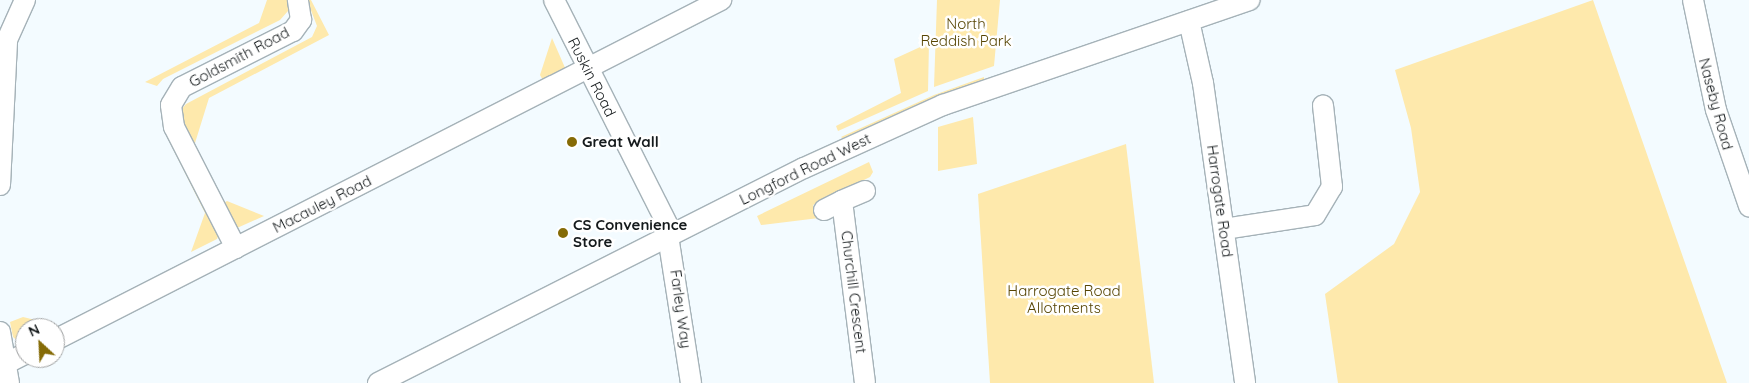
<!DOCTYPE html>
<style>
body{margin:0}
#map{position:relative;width:1749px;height:383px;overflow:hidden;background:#f3fbff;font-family:Quicksand,sans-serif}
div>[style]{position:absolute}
.green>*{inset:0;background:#fee9ac}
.roads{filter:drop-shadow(1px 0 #a5b2b8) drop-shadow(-1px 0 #a5b2b8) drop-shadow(0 1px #a5b2b8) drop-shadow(0 -1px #a5b2b8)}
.minor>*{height:20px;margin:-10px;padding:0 10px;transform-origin:10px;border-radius:10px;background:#fff}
.dots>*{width:14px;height:14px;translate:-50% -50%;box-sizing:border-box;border:2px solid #fff;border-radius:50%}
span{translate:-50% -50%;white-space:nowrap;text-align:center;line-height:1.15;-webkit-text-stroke:5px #fff;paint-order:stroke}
.park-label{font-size:15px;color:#574503}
.street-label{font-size:15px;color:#151a1c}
.poi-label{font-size:15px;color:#151a1c;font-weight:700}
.left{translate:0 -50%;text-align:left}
.north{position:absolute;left:15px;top:318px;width:50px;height:50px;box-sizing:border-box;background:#fff;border:1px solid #a1a3a4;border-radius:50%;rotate:335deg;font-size:14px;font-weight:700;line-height:20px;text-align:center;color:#151a1c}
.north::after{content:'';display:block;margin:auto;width:18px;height:22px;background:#856b06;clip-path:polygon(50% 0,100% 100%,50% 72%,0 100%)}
</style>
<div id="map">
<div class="green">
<div style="clip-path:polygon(267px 0,290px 0,288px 11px,280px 20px,163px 79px,157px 86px,145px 82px,259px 23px)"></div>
<div style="clip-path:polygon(307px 0,311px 0,329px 35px,209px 98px,195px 143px,191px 144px,182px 126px,181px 110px,186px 104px,312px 37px,317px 26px)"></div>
<div style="clip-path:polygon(937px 0,1000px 0,994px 66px,934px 87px)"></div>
<div style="clip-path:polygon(1593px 0,1727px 383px,1338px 383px,1325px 294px,1394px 244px,1420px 192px,1411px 128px,1395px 70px)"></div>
<div style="clip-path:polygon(552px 38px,566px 70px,544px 82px,540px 75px)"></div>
<div style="clip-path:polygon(929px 43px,928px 91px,838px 131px,836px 126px,901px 93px,894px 59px)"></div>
<div style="clip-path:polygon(984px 77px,984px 81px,845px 140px,841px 137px,934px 95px)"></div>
<div style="clip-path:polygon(973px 117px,977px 164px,938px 171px,938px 127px)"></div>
<div style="clip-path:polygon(168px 129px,219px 234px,217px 239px,191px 252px,205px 213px,164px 131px)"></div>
<div style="clip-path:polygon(1126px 144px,1154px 383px,990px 383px,978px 194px)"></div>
<div style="clip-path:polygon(869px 162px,873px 172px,870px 177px,813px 205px,819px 218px,761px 225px,757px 216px)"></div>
<div style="clip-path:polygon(227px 201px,264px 216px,237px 228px,222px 204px)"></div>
<div style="clip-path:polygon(23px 317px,56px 325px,59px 330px,25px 328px,25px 344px,20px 343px,13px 337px,10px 322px)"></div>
</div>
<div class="roads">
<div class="minor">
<div style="left:554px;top:0;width:262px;rotate:63.2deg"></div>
<div style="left:1693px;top:0;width:112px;rotate:78.2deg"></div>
<div style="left:1716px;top:110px;width:102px;rotate:71deg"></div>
<div style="left:1189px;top:21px;width:64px;rotate:77.3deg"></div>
<div style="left:1203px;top:83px;width:303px;rotate:82deg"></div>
<div style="left:0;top:185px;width:145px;rotate:-87.2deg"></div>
<div style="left:7px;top:40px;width:44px;rotate:-65.8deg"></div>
<div style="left:865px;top:191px;width:25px;rotate:157deg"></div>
<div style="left:842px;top:201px;width:183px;rotate:82.8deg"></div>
<div style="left:824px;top:210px;width:20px;rotate:-27deg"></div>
<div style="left:1224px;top:229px;width:92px;rotate:-8.7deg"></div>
<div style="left:1315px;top:215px;width:33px;rotate:-59deg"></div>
<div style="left:1332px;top:187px;width:82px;rotate:-96.3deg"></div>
<div style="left:668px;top:236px;width:149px;rotate:81.1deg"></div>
<div style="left:236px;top:248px;width:136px;rotate:-117.1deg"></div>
<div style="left:174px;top:127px;width:22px;rotate:-98deg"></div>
<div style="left:171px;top:105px;width:21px;rotate:-59deg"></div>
<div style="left:182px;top:87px;width:124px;rotate:-26.8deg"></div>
<div style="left:293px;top:31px;width:14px;rotate:-54deg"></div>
<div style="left:301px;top:20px;width:20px;rotate:-99deg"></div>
<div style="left:0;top:332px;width:52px;rotate:80deg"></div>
<div style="left:55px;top:340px;width:748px;rotate:-27.04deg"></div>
<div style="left:5px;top:364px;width:22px;rotate:-27deg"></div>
<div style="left:378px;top:383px;width:477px;rotate:-26.8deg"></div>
<div style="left:804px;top:168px;width:153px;rotate:-24.4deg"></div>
<div style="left:943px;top:105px;width:324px;rotate:-18.9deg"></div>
</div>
</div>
<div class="dots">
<div style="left:572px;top:142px;background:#856b06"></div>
<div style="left:563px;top:233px;background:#856b06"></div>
</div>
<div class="park-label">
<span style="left:966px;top:32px">North<br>Reddish Park</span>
<span style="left:1064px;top:299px">Harrogate Road<br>Allotments</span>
</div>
<div class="street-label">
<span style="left:239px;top:57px;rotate:-28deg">Goldsmith Road</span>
<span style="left:592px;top:77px;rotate:63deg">Ruskin Road</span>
<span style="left:1716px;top:104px;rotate:75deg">Naseby Road</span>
<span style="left:805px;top:169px;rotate:-26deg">Longford Road West</span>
<span style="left:1220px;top:201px;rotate:82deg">Harrogate Road</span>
<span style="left:322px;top:204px;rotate:-27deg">Macauley Road</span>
<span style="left:854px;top:292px;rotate:83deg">Churchill Crescent</span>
<span style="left:681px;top:309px;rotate:82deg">Farley Way</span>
</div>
<div class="poi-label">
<span class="left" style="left:582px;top:142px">Great Wall</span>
<span class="left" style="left:573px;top:233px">CS Convenience<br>Store</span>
</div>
<div class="north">N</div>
</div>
